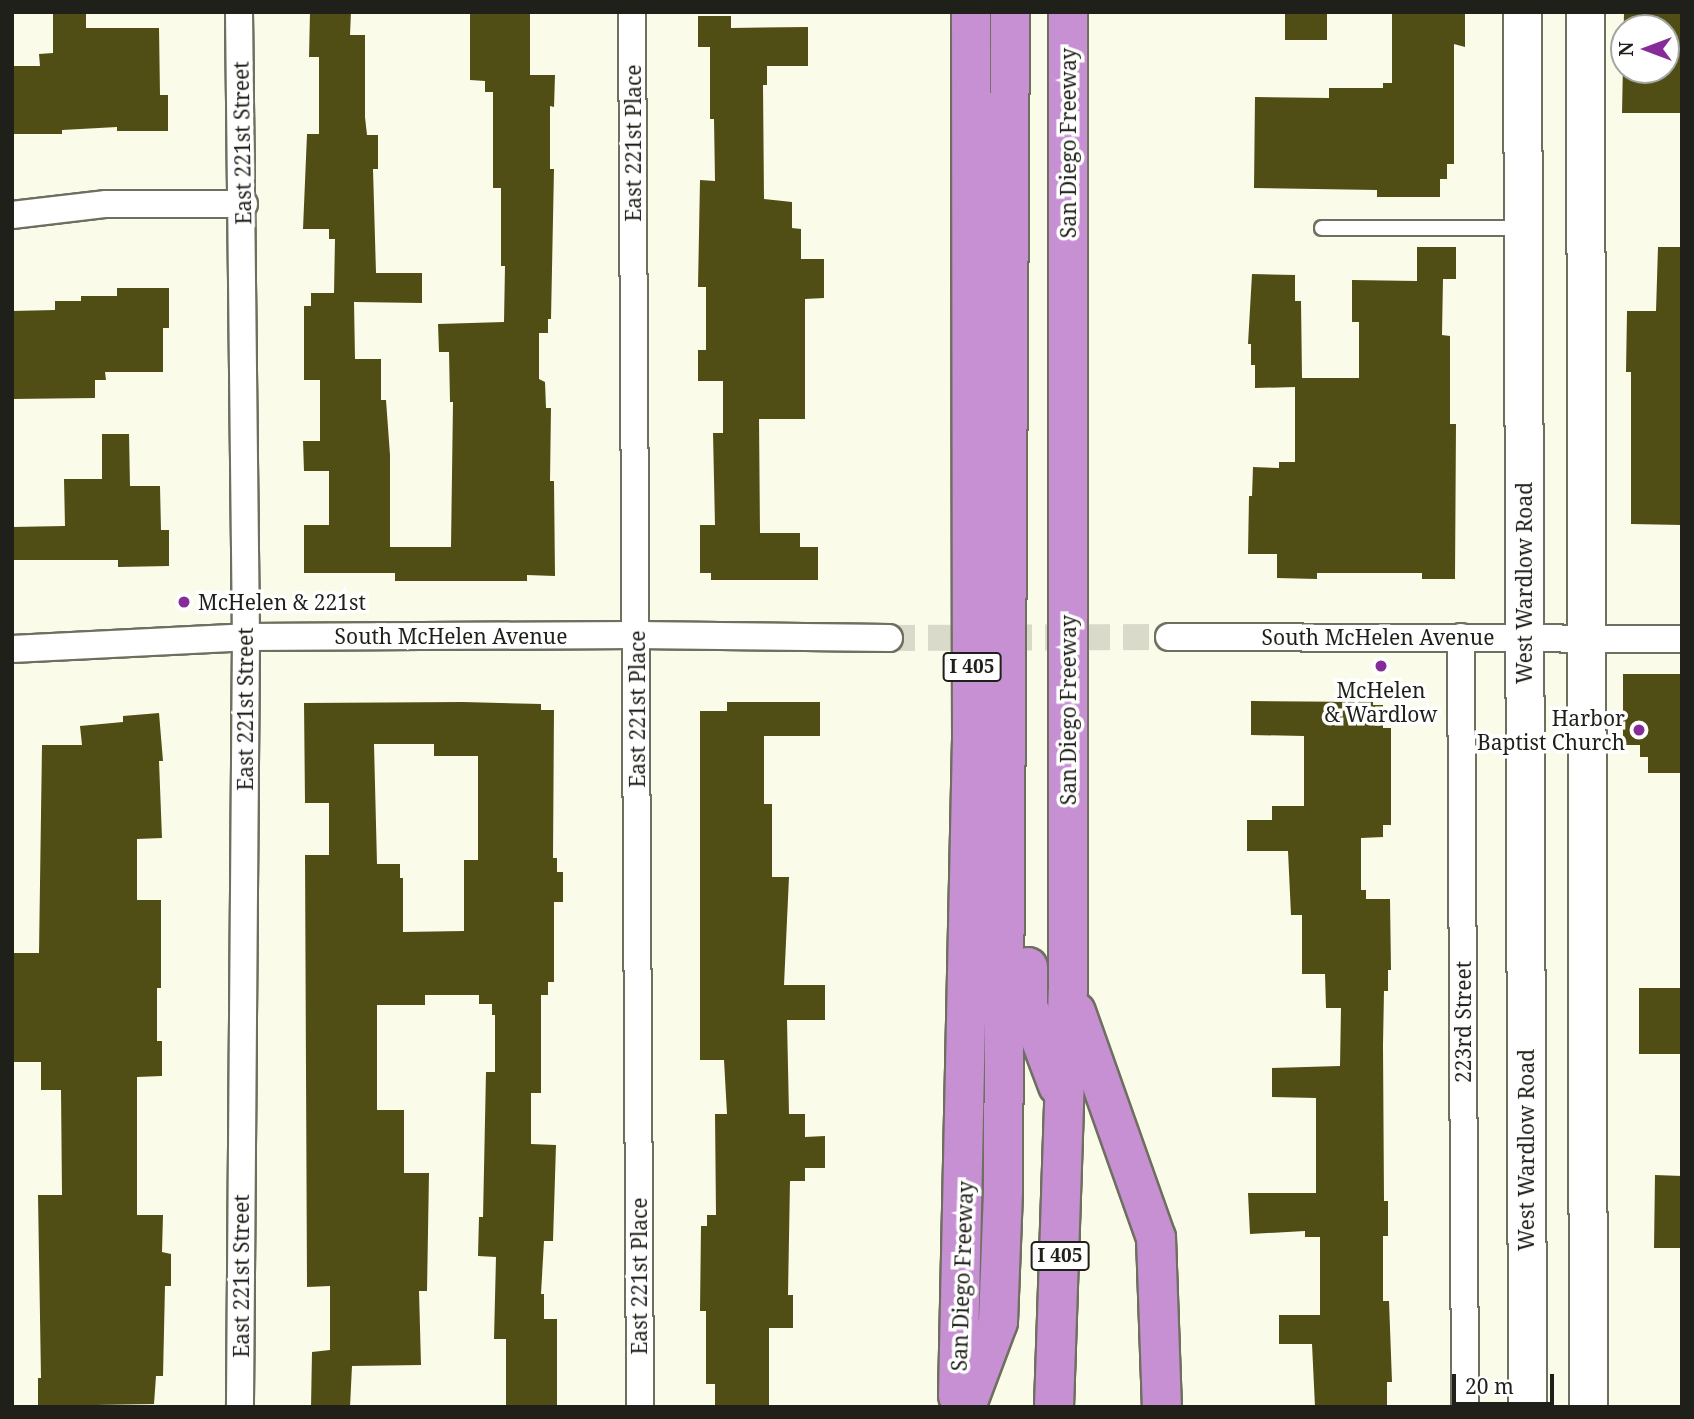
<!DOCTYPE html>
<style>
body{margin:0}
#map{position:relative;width:1694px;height:1419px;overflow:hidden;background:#fbfbea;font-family:"Noto Serif",serif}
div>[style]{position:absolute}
.building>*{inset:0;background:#504e14}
.street-tunnel>*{height:26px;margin-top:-13px;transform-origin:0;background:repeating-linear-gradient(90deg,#dadacb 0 26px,transparent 0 39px)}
.roads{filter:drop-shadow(2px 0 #6f6f60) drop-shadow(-2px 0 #6f6f60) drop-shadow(0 2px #6f6f60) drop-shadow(0 -2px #6f6f60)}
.lane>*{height:14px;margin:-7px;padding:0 7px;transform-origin:7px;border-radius:7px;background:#fff}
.street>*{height:26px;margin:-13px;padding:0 13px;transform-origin:13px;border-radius:13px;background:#fff}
.secondary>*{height:37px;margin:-18.5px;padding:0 18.5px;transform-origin:18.5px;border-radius:18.5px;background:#fff}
.highway>*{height:38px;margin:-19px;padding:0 19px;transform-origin:19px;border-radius:19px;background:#c690d2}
.dots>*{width:19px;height:19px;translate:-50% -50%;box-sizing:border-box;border:4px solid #fff;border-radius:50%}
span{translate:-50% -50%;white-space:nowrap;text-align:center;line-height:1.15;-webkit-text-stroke:7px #fff;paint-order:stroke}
.shield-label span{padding:2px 5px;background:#fff;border:2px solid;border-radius:5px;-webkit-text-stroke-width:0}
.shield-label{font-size:19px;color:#1f2019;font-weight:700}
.street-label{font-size:21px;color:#1f2019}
.poi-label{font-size:21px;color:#1f2019}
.left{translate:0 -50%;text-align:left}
.right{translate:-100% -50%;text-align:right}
.frame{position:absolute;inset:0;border:14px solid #1f2019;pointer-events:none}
.north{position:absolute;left:1610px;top:14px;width:70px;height:70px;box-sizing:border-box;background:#fff;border:2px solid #a5a6a3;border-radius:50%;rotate:270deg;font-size:19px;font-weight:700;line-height:28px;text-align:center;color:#1f2019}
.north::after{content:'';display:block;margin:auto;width:24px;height:32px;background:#862c98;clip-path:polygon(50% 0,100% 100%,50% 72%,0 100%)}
.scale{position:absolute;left:1452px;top:1374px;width:102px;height:32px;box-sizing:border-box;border:4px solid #1f2019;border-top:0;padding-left:9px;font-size:21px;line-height:24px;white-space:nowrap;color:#1f2019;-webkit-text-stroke:5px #fff;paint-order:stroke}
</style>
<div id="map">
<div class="building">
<div style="clip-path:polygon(53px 12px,86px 12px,86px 28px,159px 28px,160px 95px,168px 95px,168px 131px,117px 131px,117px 127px,62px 130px,62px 134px,12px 134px,12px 66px,40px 66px,39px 54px,53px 53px)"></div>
<div style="clip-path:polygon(310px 12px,351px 12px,350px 35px,365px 35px,365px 117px,367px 135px,378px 135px,378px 169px,373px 169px,376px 273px,422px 273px,422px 303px,354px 302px,355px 359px,381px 359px,381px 400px,386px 400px,390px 455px,390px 547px,451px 547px,453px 402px,450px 402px,449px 352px,439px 352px,438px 324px,504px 322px,505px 266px,501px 266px,501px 188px,493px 188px,493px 92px,485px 92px,485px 81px,470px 80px,470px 12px,530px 12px,530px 75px,555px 75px,554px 107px,550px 106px,550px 169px,554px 169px,551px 319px,548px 319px,548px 333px,539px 333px,539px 379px,545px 382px,546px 408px,551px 408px,550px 481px,554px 481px,555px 576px,527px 575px,527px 581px,395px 581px,395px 573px,304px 573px,304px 525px,329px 525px,329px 471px,304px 471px,303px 441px,320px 441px,320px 380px,304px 380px,304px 306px,311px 306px,311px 293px,334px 293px,335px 239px,329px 239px,329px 229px,303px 229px,307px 134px,319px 134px,319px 57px,309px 57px)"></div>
<div style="clip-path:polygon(1285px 12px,1327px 12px,1327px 40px,1285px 40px)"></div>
<div style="clip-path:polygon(1392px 12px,1465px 12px,1465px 47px,1454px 44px,1454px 164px,1447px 164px,1447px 179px,1440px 179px,1440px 197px,1377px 197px,1377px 190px,1254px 188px,1255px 97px,1329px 98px,1329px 88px,1383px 88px,1383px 83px,1392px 83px)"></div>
<div style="clip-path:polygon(evenodd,1624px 12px,1682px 12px,1682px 113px,1622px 113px,1624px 12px,1624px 28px,1666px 28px,1666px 70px,1624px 70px,1624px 28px)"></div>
<div style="clip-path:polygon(698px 16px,731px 16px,731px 28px,808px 27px,808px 66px,767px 66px,767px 85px,763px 85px,764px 199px,792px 202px,792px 228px,801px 229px,801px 259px,824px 259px,824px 298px,805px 299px,805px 419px,759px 419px,760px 533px,800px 533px,800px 547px,818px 547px,818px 580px,711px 580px,711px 573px,700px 573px,700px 525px,715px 525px,713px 433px,723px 433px,723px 381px,698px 381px,698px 350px,706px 350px,706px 287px,698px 287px,700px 180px,715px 181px,714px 119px,710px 119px,710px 47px,698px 47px)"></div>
<div style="clip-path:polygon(1417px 247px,1456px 247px,1456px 279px,1443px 279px,1442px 335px,1450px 336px,1450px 424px,1456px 424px,1455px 579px,1422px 579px,1422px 573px,1317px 573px,1317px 579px,1277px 578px,1277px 554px,1248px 554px,1249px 496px,1252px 496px,1253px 467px,1279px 468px,1279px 462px,1295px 462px,1295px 387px,1255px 388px,1255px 365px,1251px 365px,1251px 344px,1248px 344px,1252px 274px,1295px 275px,1295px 301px,1301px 301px,1302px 378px,1359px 378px,1359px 322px,1352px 322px,1352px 280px,1417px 281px)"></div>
<div style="clip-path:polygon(1658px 247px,1682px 247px,1682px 525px,1631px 524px,1631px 372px,1626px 372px,1627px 311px,1656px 311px)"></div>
<div style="clip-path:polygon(117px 288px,169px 288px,169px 328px,163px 328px,163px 372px,105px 372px,106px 380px,95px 380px,95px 398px,12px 399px,12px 311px,55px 310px,55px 301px,81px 301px,81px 296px,117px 296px)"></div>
<div style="clip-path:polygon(102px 434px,129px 434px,130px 486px,160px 486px,161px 530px,169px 530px,169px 566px,118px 567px,118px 560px,12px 560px,12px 527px,65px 526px,64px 479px,102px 479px)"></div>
<div style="clip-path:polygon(1623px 674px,1682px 674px,1682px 773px,1648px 773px,1648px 757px,1640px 757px,1640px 745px,1623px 745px)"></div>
<div style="clip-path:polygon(1251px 701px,1373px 702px,1373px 705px,1383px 705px,1383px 728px,1391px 728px,1391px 825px,1383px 825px,1383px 837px,1361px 838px,1361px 890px,1366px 890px,1366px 899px,1390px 899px,1391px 970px,1388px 970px,1388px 991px,1384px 991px,1383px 1045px,1384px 1201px,1388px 1201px,1388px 1236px,1383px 1236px,1383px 1301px,1389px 1301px,1392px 1382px,1387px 1382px,1387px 1407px,1315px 1407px,1312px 1344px,1279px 1344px,1279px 1315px,1320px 1315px,1320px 1237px,1305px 1237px,1305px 1231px,1250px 1234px,1248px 1193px,1316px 1193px,1316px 1098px,1272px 1097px,1272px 1068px,1340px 1066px,1341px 1008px,1326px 1008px,1325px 974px,1302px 974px,1302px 915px,1291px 915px,1288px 851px,1247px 851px,1247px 820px,1272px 820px,1272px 806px,1304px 806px,1304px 736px,1251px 735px)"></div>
<div style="clip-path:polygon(evenodd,463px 702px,541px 704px,541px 710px,554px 710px,553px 858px,557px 858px,557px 872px,563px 872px,563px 902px,554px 902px,554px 982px,548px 982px,548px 995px,541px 995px,541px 1093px,531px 1093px,531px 1144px,556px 1145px,553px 1241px,544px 1241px,541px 1294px,544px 1294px,544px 1319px,557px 1319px,557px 1407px,506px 1407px,506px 1339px,494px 1339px,496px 1257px,478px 1256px,479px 1217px,483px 1217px,486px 1072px,495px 1072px,495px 1015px,492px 1015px,492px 1004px,479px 1004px,479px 995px,425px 995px,425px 1005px,377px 1005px,377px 1110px,404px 1110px,404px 1173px,429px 1173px,427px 1291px,419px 1291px,421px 1365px,352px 1366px,350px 1407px,311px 1407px,312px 1352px,330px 1350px,330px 1286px,307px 1287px,305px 855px,329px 855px,329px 803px,305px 803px,304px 703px,463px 702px,374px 744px,434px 744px,434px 756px,478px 756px,478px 860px,464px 860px,464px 931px,403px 932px,403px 878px,400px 878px,400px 864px,377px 864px,374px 744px)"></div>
<div style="clip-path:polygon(727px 702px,820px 702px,820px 736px,764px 736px,764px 804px,772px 804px,772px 877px,789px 877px,784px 985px,825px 985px,825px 1020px,787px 1020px,789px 1114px,805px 1114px,805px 1137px,825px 1136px,825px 1168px,805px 1168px,805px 1181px,790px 1181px,788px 1295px,793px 1295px,793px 1328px,769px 1328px,769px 1407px,715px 1407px,715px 1384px,706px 1384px,706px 1311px,700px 1311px,701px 1226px,707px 1226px,707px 1215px,716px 1215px,715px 1114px,727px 1114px,724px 1060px,700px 1060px,700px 711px,727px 711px)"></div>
<div style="clip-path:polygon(159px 713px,163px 761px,159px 761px,162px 838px,137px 839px,137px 900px,161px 900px,161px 988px,157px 988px,157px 1041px,162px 1041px,162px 1076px,137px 1077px,137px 1215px,163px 1215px,162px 1252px,171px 1254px,171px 1286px,165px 1286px,163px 1376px,156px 1376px,154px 1404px,38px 1406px,38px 1378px,41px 1378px,38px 1195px,62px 1195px,61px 1090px,41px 1090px,41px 1062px,12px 1062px,12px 953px,39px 953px,42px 745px,82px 745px,80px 726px,123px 722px,123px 716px)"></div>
<div style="clip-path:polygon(1639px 988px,1682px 988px,1682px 1054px,1639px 1054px)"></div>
<div style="clip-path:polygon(1655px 1175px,1682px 1176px,1682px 1248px,1654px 1248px)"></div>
</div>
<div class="street-tunnel">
<div style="left:889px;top:638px;width:280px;rotate:-0.2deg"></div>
</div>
<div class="roads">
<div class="lane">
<div style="left:1322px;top:228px;width:200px"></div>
</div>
<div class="street">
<div style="left:239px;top:12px;width:625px;rotate:89.36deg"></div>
<div style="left:246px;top:637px;width:770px;rotate:90.45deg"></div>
<div style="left:632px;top:12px;width:1395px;rotate:89.67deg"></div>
<div style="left:12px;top:215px;width:95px;rotate:-6.7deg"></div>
<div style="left:106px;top:204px;width:138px"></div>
<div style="left:1169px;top:637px;width:513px;rotate:0.22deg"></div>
<div style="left:1461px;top:637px;width:770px;rotate:89.7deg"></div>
<div style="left:12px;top:649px;width:234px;rotate:-2.9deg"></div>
<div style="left:246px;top:637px;width:390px;rotate:-0.3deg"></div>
<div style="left:636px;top:635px;width:253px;rotate:0.7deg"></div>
</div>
<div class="secondary">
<div style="left:1522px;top:12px;width:1395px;rotate:89.79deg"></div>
<div style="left:1585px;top:12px;width:1395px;rotate:89.88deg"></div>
</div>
<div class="highway">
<div style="left:1028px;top:967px;width:39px;rotate:90deg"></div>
<div style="left:1028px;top:1006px;width:85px;rotate:69.4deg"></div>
<div style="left:1076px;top:1012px;width:240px;rotate:70.5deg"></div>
<div style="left:1156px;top:1238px;width:169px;rotate:88deg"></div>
<div style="left:958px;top:1396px;width:657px;rotate:-88.78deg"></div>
<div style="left:972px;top:739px;width:727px;rotate:-90.08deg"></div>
<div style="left:966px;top:1407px;width:91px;rotate:-69.4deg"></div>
<div style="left:998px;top:1322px;width:131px;rotate:-87.8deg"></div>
<div style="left:1003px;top:1191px;width:1179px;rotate:-89.66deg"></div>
<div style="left:1054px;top:1407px;width:416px;rotate:-88.1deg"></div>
<div style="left:1068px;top:991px;width:979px;rotate:-90deg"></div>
</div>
</div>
<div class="dots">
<div style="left:184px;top:602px;background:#862c98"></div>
<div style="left:1381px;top:666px;background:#862c98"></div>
<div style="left:1639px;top:730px;background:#862c98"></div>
</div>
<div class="shield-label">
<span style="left:972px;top:667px">I 405</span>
<span style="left:1060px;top:1256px">I 405</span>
</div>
<div class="street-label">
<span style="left:242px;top:143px;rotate:-91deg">East 221st Street</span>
<span style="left:633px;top:143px;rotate:-90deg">East 221st Place</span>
<span style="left:1068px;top:143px;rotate:-90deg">San Diego Freeway</span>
<span style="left:1524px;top:583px;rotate:-90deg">West Wardlow Road</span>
<span style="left:451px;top:636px">South McHelen Avenue</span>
<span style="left:1378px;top:637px">South McHelen Avenue</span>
<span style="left:245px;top:709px;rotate:-90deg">East 221st Street</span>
<span style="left:637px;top:709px;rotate:-90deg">East 221st Place</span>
<span style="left:1068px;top:710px;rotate:-90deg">San Diego Freeway</span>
<span style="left:1463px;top:1022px;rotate:-90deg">223rd Street</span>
<span style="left:1526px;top:1150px;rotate:-90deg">West Wardlow Road</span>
<span style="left:241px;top:1276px;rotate:-90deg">East 221st Street</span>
<span style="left:639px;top:1276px;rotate:-90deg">East 221st Place</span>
<span style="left:962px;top:1276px;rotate:-88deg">San Diego Freeway</span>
</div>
<div class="poi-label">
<span class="left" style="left:198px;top:602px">McHelen &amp; 221st</span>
<span style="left:1381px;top:702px">McHelen<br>&amp; Wardlow</span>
<span class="right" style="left:1625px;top:730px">Harbor<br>Baptist Church</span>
</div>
<div class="frame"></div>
<div class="north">N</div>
<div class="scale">20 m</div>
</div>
